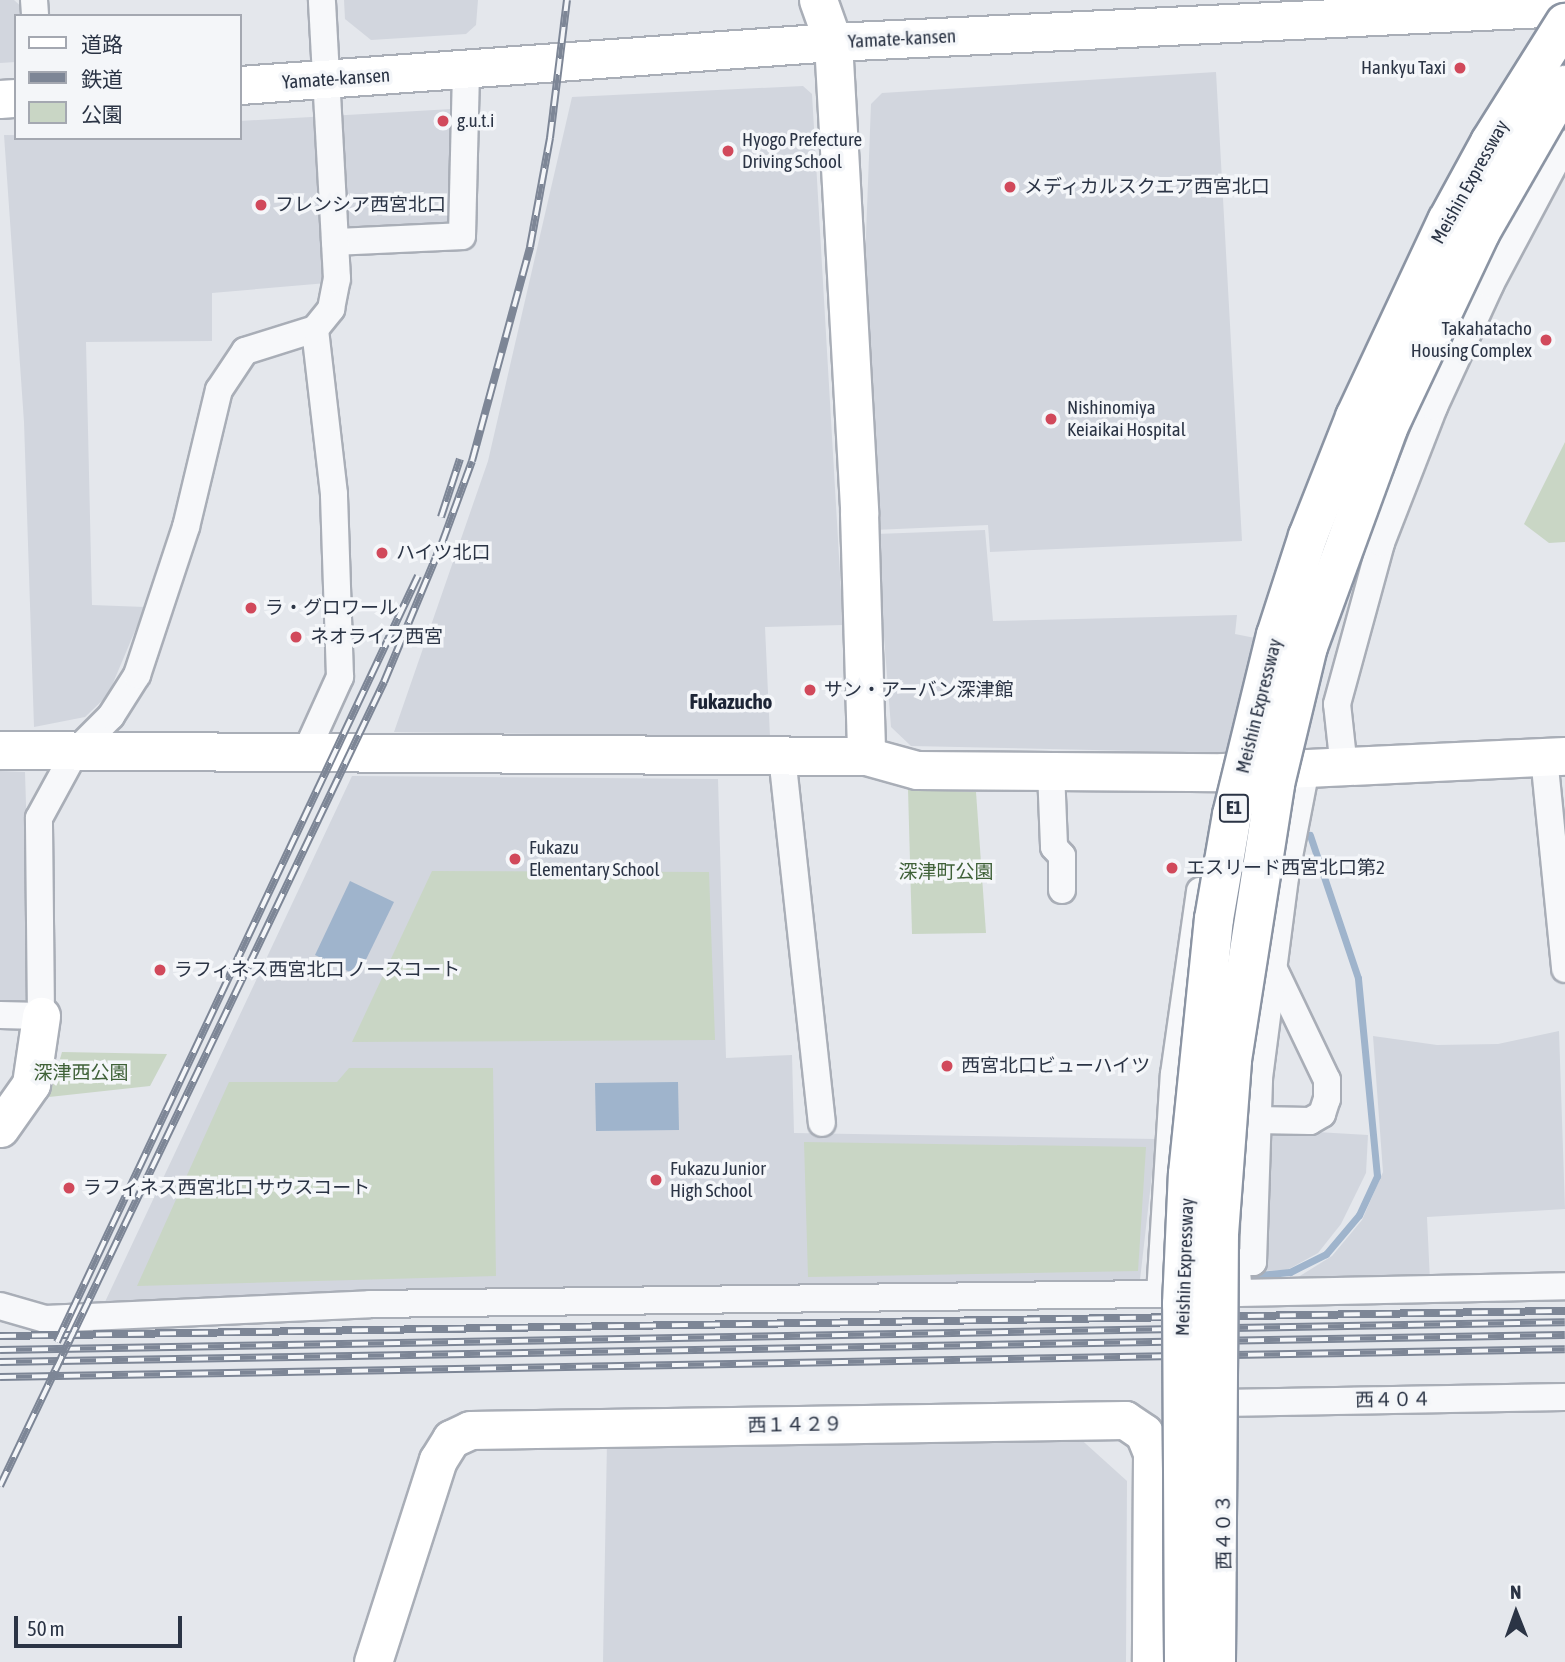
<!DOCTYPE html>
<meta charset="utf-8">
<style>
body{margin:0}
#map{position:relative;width:1565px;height:1662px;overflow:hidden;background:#e4e7ec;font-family:"Asap Condensed","Noto Sans JP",sans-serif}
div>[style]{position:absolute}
.built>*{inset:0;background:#d2d6de}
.green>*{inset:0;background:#c9d6c5}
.water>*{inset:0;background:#9fb4cc}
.stream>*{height:7px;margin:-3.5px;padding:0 3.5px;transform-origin:3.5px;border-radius:3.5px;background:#9fb4cc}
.roads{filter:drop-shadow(2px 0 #a9aeb7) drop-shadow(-2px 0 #a9aeb7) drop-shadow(0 2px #a9aeb7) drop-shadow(0 -2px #a9aeb7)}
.street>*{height:26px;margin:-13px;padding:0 13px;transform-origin:13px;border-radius:13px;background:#f7f8fa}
.secondary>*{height:37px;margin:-18.5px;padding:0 18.5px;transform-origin:18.5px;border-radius:18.5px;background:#fff}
.rail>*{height:8px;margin-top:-4px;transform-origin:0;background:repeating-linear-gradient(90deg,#f4f6f9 0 16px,#7d8696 0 32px);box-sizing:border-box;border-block:2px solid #7d8696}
.bridges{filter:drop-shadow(2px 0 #8b94a3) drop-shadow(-2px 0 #8b94a3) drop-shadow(0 2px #8b94a3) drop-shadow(0 -2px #8b94a3)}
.highway-bridge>*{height:38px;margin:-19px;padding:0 19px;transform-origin:19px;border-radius:19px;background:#fff}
.dots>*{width:19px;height:19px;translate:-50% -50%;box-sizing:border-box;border:4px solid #f4f6f9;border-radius:50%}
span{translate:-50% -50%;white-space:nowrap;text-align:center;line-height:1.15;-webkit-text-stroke:7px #f4f6f9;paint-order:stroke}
.shield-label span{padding:2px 5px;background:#f4f6f9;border:2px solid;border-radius:5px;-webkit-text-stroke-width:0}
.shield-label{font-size:18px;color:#2b3445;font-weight:700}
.street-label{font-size:19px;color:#2b3445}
.poi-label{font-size:19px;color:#2b3445}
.right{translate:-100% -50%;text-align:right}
.left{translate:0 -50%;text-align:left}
.park-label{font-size:19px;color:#3f6138}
.neighbourhood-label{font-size:21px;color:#1d2536;font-weight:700}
.legend{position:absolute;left:14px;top:14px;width:228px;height:126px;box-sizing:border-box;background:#f4f6f9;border:2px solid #a4a8b1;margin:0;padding:9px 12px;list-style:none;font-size:21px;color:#2b3445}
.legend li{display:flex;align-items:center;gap:14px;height:35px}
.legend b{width:35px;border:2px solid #a4a8b1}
.north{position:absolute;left:1481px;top:1578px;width:70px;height:70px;-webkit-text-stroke:5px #f4f6f9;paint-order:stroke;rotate:359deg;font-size:19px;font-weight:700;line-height:28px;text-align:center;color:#2b3445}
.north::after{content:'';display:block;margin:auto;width:24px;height:32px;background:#2b3445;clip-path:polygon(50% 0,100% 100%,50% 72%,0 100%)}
.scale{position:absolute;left:14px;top:1616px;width:168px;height:32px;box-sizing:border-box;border:4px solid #2b3445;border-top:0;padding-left:9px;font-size:21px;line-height:24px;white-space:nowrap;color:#2b3445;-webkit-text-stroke:5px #f4f6f9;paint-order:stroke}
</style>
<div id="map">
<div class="built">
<div style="clip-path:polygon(0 0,14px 0,25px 10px,25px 16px,16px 16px,16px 62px,0 63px)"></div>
<div style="clip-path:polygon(344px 0,478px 0,476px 25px,466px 34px,371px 40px,345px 19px)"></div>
<div style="clip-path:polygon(1216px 72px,1242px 541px,990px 552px,988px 525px,874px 530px,863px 313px,871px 104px,882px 93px)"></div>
<div style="clip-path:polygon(803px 86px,812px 94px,843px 625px,765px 627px,770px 737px,394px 732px,488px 461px,572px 97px)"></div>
<div style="clip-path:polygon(452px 109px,459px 116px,456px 225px,326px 233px,327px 283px,212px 293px,212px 341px,86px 342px,92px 605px,145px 607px,108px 695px,85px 717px,34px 727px,24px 422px,4px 135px,240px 138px,240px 121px)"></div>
<div style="clip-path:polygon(985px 530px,993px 621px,1237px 615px,1235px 634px,1255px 638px,1227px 753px,911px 746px,891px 727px,876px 534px)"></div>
<div style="clip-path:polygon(0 771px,25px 772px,32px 1000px,0 1000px)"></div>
<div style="clip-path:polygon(352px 776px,718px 779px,726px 1058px,792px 1055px,794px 1133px,1156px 1139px,1140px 1280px,104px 1304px)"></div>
<div style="clip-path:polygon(1559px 1031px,1565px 1209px,1427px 1217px,1430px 1281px,1295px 1279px,1332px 1256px,1362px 1220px,1383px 1172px,1373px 1036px,1437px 1045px,1498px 1044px)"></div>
<div style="clip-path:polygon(1267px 1129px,1368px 1135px,1366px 1173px,1341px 1224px,1318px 1253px,1287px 1270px,1262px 1271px)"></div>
<div style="clip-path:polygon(1075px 1434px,1127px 1481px,1126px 1662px,603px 1662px,607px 1441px)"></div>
</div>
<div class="green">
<div style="clip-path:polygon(1565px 442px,1565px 542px,1549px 543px,1524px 524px)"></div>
<div style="clip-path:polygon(908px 789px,976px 792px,986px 933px,912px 934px)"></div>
<div style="clip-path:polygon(432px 871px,709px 872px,715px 1040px,352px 1042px)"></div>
<div style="clip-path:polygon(62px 1052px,167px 1054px,150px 1086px,49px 1097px)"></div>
<div style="clip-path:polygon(349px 1068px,493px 1068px,496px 1276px,137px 1286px,229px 1082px,337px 1082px)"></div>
<div style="clip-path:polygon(804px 1142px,1146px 1147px,1138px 1271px,808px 1277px)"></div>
</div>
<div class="water">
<div style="clip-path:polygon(350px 881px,394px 902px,358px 976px,315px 955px)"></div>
<div style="clip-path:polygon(678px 1082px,679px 1130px,596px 1131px,595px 1083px)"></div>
</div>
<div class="stream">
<div style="left:1249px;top:1276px;width:41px;rotate:-5.6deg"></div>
<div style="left:1290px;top:1272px;width:40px;rotate:-26.6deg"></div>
<div style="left:1326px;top:1254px;width:51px;rotate:-49.8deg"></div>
<div style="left:1359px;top:1215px;width:43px;rotate:-65.2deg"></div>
<div style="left:1377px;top:1176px;width:199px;rotate:-95.5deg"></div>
<div style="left:1358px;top:978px;width:151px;rotate:-108.6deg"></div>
</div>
<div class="roads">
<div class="street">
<div style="left:34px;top:0;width:16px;rotate:86deg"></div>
<div style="left:335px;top:242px;width:127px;rotate:-2.7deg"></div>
<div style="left:462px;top:236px;width:165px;rotate:-88.6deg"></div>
<div style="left:305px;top:754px;width:85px;rotate:-65.6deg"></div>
<div style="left:340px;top:677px;width:183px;rotate:-91.9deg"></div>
<div style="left:334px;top:494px;width:166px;rotate:-96.6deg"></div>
<div style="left:782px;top:756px;width:369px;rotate:83.8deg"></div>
<div style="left:1544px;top:757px;width:213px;rotate:84.3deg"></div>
<div style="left:1344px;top:768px;width:64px;rotate:-96.2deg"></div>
<div style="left:1337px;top:704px;width:167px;rotate:-74.7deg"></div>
<div style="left:1381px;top:543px;width:146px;rotate:-68.7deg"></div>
<div style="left:1434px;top:407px;width:134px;rotate:-65.3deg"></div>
<div style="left:1490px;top:285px;width:160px;rotate:-62deg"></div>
<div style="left:1051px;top:771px;width:76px;rotate:87.7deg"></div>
<div style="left:1054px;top:847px;width:12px;rotate:48deg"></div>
<div style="left:1062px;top:856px;width:34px;rotate:90deg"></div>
<div style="left:0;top:1015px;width:41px;rotate:1.4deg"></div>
<div style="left:41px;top:1016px;width:198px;rotate:-90.6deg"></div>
<div style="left:39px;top:818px;width:75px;rotate:-61.4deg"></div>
<div style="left:75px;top:752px;width:51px;rotate:-45deg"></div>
<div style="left:111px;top:716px;width:49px;rotate:-57.6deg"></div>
<div style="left:137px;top:675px;width:156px;rotate:-71.7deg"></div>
<div style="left:186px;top:527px;width:141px;rotate:-76.5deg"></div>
<div style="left:219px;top:390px;width:47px;rotate:-56.3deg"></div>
<div style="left:245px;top:351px;width:73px;rotate:-17.4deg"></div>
<div style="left:315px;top:329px;width:26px;rotate:-51deg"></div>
<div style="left:331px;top:309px;width:31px;rotate:-79deg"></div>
<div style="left:337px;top:279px;width:279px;rotate:-93.1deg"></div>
<div style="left:1256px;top:1120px;width:54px;rotate:1.1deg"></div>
<div style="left:1310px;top:1121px;width:14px;rotate:-30deg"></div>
<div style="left:1322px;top:1114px;width:16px;rotate:-72deg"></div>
<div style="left:1327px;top:1099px;width:19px;rotate:-90deg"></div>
<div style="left:1327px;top:1080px;width:127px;rotate:-115.6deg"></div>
<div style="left:1202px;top:1263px;width:51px;rotate:-1.1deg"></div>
<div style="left:1253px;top:1262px;width:184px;rotate:-88.1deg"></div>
<div style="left:1259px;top:1078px;width:203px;rotate:-82.6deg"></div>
<div style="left:1285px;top:877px;width:110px;rotate:-79deg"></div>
<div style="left:1236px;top:1263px;width:30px;rotate:84deg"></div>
<div style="left:1239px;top:1293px;width:326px;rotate:-1.2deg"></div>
<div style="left:0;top:1306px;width:47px;rotate:16.1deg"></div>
<div style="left:45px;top:1319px;width:325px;rotate:-2.6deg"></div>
<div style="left:370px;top:1304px;width:790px;rotate:-0.73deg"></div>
<div style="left:1160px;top:1294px;width:220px;rotate:-86.4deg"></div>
<div style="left:1174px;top:1074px;width:185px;rotate:-81.9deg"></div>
<div style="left:1222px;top:1422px;width:19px;rotate:-93deg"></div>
<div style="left:1221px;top:1403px;width:344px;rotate:-1deg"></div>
</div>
<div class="secondary">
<div style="left:818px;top:0;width:45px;rotate:70.3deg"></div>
<div style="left:833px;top:42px;width:472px;rotate:86.8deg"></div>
<div style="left:859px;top:513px;width:243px;rotate:88.3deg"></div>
<div style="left:240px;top:85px;width:595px;rotate:-4.15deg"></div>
<div style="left:833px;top:42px;width:733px;rotate:-2.74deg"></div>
<div style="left:0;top:99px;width:16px;rotate:-4deg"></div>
<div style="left:0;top:750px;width:866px;rotate:0.4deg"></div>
<div style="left:866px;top:756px;width:53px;rotate:15.4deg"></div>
<div style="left:917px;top:770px;width:306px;rotate:0.4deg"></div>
<div style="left:1223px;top:772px;width:342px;rotate:-2.7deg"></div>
<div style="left:0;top:1128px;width:54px;rotate:-54.8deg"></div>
<div style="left:31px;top:1084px;width:69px;rotate:-81.6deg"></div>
<div style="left:373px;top:1662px;width:212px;rotate:-72.2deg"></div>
<div style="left:438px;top:1460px;width:25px;rotate:-58deg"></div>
<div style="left:451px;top:1439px;width:21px;rotate:-25deg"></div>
<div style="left:470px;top:1430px;width:655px;rotate:-0.87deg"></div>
<div style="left:1125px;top:1420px;width:23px;rotate:34deg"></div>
<div style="left:1144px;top:1433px;width:22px;rotate:68deg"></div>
<div style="left:1152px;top:1453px;width:209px;rotate:90.3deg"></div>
</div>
</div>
<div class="rail">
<div style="left:441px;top:517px;width:61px;rotate:-71.9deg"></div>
<div style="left:0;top:1336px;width:1565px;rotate:-0.92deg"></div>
<div style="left:57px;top:1342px;width:847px;rotate:-64.77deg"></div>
<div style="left:0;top:1350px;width:1565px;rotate:-1.02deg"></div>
<div style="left:0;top:1362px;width:1565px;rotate:-0.99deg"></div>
<div style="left:0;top:1377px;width:1565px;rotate:-1.02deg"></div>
<div style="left:0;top:1486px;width:891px;rotate:-64.47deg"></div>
<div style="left:384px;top:682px;width:151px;rotate:-67.4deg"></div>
<div style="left:442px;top:543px;width:87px;rotate:-69.9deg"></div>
<div style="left:472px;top:461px;width:222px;rotate:-74.8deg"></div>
<div style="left:530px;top:247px;width:111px;rotate:-79.6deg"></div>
<div style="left:550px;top:138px;width:139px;rotate:-83deg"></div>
</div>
<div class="bridges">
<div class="highway-bridge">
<div style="left:1184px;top:1662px;width:358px;rotate:-90.3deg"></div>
<div style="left:1182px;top:1304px;width:130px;rotate:-87.4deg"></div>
<div style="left:1188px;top:1174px;width:256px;rotate:-84.2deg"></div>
<div style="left:1214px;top:919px;width:106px;rotate:-80.2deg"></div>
<div style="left:1232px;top:815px;width:185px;rotate:-76.3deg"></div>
<div style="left:1276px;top:635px;width:104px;rotate:-72.1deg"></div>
<div style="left:1308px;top:536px;width:128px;rotate:-68.4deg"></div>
<div style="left:1355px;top:417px;width:217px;rotate:-64.9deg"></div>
<div style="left:1447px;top:221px;width:90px;rotate:-61.4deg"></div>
<div style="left:1490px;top:142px;width:141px;rotate:-57.8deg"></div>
<div style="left:1216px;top:1662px;width:428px;rotate:-89.6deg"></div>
<div style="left:1219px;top:1234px;width:174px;rotate:-85.7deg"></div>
<div style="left:1232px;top:1060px;width:279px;rotate:-81.1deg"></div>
<div style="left:1275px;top:784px;width:141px;rotate:-76.5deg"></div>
<div style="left:1308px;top:647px;width:233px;rotate:-69.9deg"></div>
<div style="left:1388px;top:428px;width:216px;rotate:-64.7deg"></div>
<div style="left:1480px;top:233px;width:171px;rotate:-60.1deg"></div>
</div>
</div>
<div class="dots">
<div style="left:1460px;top:68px;background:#d1495b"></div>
<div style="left:443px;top:121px;background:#d1495b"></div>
<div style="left:728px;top:151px;background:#d1495b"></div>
<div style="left:1010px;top:187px;background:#d1495b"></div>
<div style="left:261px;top:205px;background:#d1495b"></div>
<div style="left:1546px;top:340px;background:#d1495b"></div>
<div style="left:1051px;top:419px;background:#d1495b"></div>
<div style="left:382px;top:553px;background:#d1495b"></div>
<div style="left:251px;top:608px;background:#d1495b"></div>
<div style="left:296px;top:637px;background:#d1495b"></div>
<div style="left:810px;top:690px;background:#d1495b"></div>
<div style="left:515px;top:859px;background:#d1495b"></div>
<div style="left:1172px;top:868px;background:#d1495b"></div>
<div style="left:160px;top:970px;background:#d1495b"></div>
<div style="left:947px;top:1066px;background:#d1495b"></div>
<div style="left:656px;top:1180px;background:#d1495b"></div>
<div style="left:69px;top:1188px;background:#d1495b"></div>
</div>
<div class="shield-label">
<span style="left:1234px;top:808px">E1</span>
</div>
<div class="street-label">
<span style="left:902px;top:39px;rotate:-3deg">Yamate-kansen</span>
<span style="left:336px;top:79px;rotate:-4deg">Yamate-kansen</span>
<span style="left:1470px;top:182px;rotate:-61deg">Meishin Expressway</span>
<span style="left:1259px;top:706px;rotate:-76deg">Meishin Expressway</span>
<span style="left:1185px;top:1267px;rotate:-88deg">Meishin Expressway</span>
<span style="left:1393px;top:1400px;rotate:-1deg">西４０４</span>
<span style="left:795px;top:1425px;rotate:-1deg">西１４２９</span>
<span style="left:1224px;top:1532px;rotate:-91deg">西４０３</span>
</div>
<div class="poi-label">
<span class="right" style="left:1446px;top:68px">Hankyu Taxi</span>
<span class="left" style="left:457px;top:121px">g.u.t.i</span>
<span class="left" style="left:742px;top:151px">Hyogo Prefecture<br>Driving School</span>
<span class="left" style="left:1024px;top:187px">メディカルスクエア西宮北口</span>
<span class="left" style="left:275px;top:205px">フレンシア西宮北口</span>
<span class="right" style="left:1532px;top:340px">Takahatacho<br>Housing Complex</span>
<span class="left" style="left:1067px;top:419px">Nishinomiya<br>Keiaikai Hospital</span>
<span class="left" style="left:396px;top:553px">ハイツ北口</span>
<span class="left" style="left:265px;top:608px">ラ・グロワール</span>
<span class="left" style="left:310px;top:637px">ネオライフ西宮</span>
<span class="left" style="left:824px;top:690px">サン・アーバン深津館</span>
<span class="left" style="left:529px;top:859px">Fukazu<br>Elementary School</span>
<span class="left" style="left:1186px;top:868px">エスリード西宮北口第2</span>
<span class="left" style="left:174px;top:970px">ラフィネス西宮北口 ノースコート</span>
<span class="left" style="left:961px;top:1066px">西宮北口ビューハイツ</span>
<span class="left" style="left:670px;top:1180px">Fukazu Junior<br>High School</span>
<span class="left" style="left:83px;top:1188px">ラフィネス西宮北口 サウスコート</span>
</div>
<div class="park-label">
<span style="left:946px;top:872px">深津町公園</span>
<span style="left:81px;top:1073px">深津西公園</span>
</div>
<div class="neighbourhood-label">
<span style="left:731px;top:701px">Fukazucho</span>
</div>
<ul class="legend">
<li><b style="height:9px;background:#fff"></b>道路</li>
<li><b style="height:9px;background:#7d8696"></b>鉄道</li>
<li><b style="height:19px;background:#c9d6c5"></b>公園</li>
</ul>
<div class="north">N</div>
<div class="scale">50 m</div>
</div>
